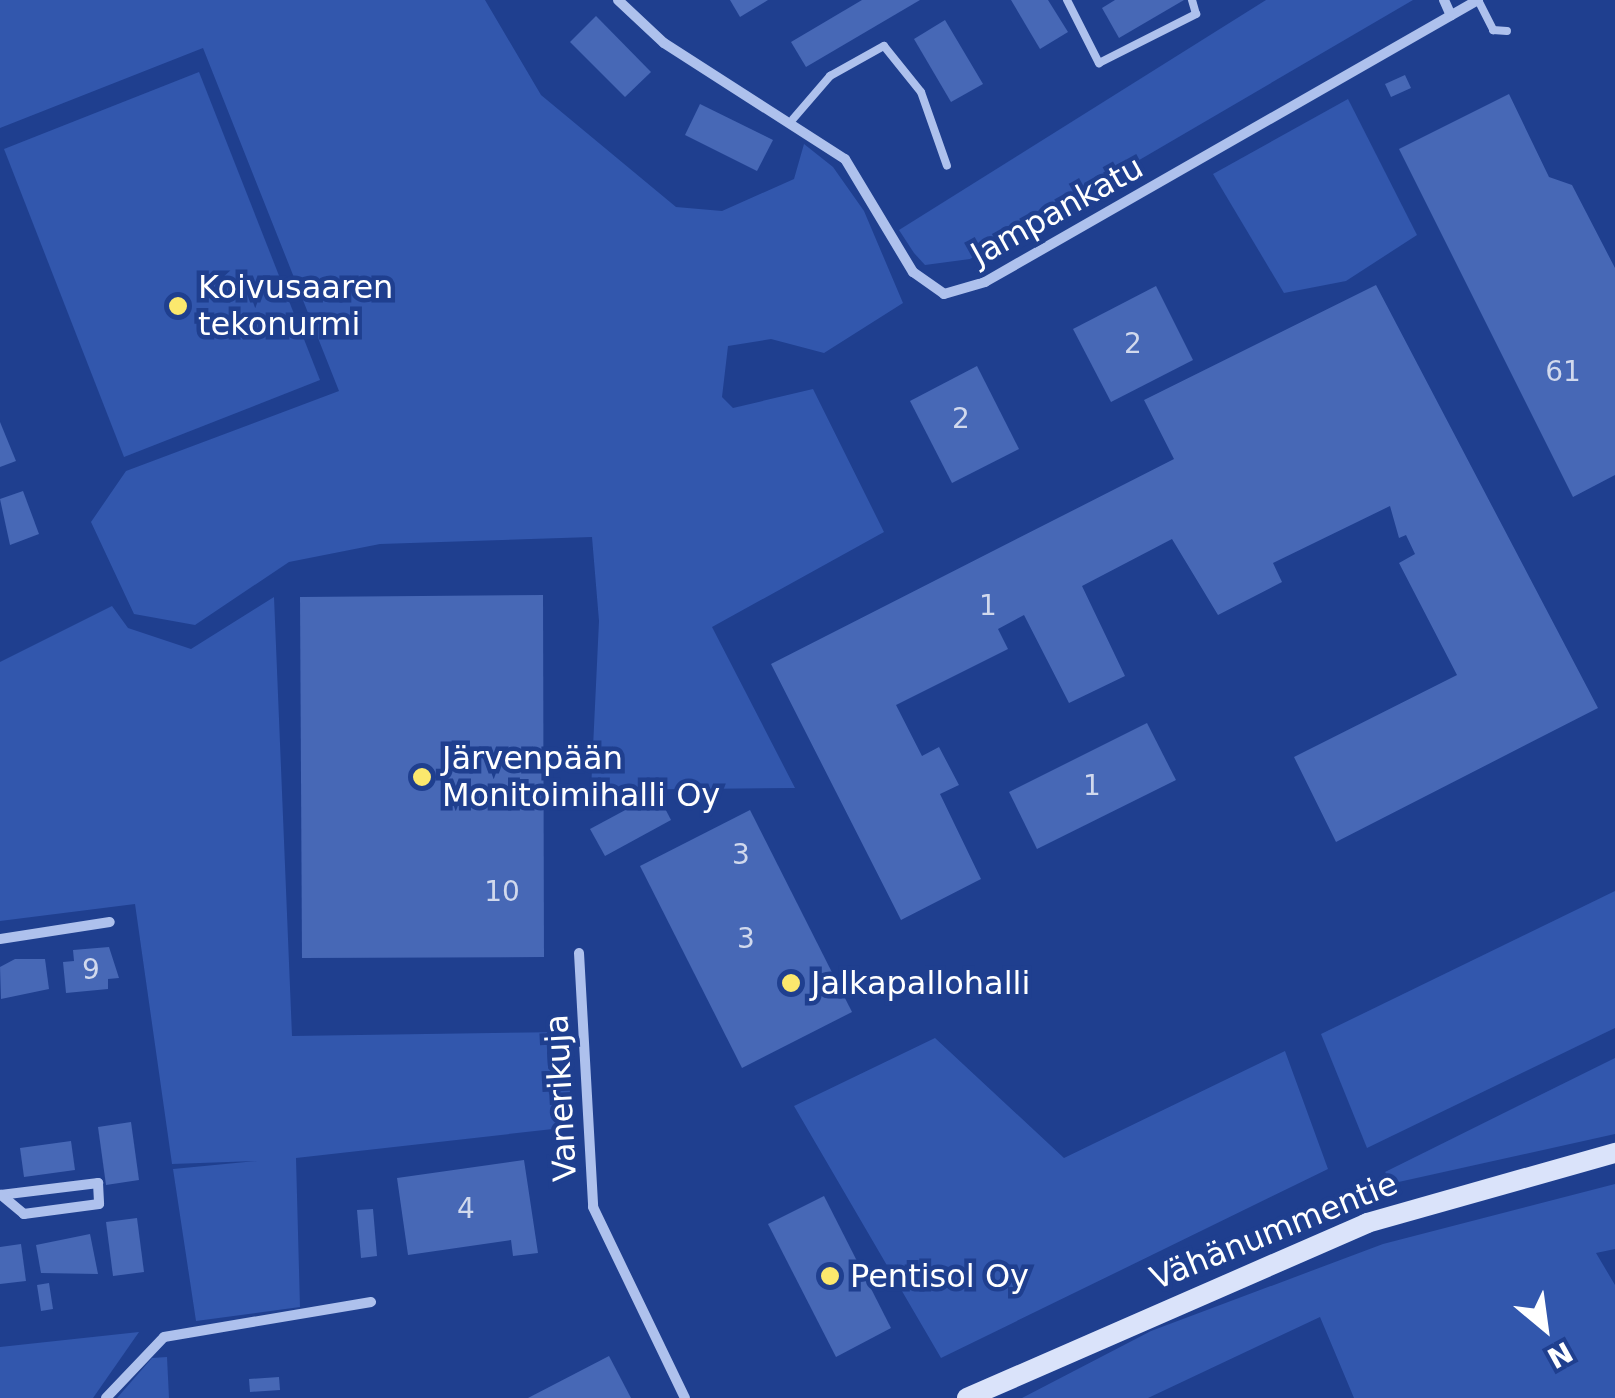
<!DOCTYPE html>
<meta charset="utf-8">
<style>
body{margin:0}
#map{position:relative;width:1615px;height:1398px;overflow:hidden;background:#1f3f8f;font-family:"DejaVu Sans",sans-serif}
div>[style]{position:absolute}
.green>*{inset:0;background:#3257ad}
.building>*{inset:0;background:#4768b6}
.service>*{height:8px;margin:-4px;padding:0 4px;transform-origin:4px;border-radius:4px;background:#aec1ed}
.minor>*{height:10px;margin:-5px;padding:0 5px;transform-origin:5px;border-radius:5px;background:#aec1ed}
.secondary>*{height:20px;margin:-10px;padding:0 10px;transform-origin:10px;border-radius:10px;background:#dae3fa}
.dots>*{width:28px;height:28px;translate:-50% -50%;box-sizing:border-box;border:5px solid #1f3f8f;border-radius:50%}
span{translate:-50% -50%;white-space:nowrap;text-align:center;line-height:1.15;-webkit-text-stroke:9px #1f3f8f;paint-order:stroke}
.number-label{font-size:28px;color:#d1d9ed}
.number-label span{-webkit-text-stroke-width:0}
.street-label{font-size:32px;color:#fff}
.poi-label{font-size:32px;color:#fff}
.left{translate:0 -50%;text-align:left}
.north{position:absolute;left:1495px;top:1278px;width:100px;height:100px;-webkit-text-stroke:8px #1f3f8f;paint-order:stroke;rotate:151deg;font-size:28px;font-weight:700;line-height:40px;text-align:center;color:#fff}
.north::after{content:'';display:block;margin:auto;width:35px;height:45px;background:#fff;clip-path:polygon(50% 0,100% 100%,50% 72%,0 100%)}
</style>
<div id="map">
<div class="green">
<div style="clip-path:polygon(0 0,485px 0,541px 95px,676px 207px,722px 211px,794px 179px,804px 144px,833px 167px,864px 211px,903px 303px,824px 353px,771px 339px,728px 346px,722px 397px,733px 408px,813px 389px,884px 532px,712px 627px,795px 788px,591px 790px,599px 621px,592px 537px,380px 544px,289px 562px,195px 625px,134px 614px,91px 522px,126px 471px,339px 391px,203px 48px,0 128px)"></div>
<div style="clip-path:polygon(1266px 0,1413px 0,970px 259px,925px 265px,914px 253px,899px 230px)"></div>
<div style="clip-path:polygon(199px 72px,320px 380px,124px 457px,4px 149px)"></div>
<div style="clip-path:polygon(1348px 99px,1417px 235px,1346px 281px,1284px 293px,1213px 174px)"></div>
<div style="clip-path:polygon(274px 597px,292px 1036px,568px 1032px,571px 1127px,296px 1158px,300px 1307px,196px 1321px,173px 1169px,257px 1161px,172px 1164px,135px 904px,0 921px,0 662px,112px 606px,128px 628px,191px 649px)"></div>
<div style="clip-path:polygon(1615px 891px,1615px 1028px,1367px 1148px,1321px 1034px)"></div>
<div style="clip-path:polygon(935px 1038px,1064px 1158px,1285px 1051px,1328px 1169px,941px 1358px,794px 1106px)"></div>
<div style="clip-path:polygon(1615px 1058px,1615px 1134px,1394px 1183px,1385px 1172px)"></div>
<div style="clip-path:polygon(1615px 1184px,1615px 1249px,1596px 1253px,1615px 1285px,1615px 1398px,1354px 1398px,1320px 1317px,1148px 1398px,1022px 1398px,1151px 1331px,1383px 1244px)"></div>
<div style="clip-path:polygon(139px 1332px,93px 1398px,0 1398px,0 1347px)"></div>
<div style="clip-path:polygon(167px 1357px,169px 1398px,117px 1398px,152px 1358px)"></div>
</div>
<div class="building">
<div style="clip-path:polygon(730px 0,768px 0,740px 17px)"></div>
<div style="clip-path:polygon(862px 0,920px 0,806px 67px,791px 42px)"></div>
<div style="clip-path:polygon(1011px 0,1048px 0,1068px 32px,1040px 49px)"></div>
<div style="clip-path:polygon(1115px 0,1184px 0,1119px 38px,1102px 8px)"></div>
<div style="clip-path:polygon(596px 16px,651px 72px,625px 97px,570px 42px)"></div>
<div style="clip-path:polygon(945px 20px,983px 84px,951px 102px,914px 39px)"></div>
<div style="clip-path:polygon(1405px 75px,1411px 88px,1391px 97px,1385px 84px)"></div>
<div style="clip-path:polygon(1509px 94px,1549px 177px,1572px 185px,1615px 268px,1615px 475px,1573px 497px,1399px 149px)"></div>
<div style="clip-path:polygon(700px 104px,773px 140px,757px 171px,685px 135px)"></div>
<div style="clip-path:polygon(1376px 285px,1598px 708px,1336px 842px,1294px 757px,1457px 675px,1399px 563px,1415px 554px,1406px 535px,1399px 538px,1390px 506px,1273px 563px,1282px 582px,1218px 615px,1172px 539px,1082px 586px,1125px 676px,1069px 703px,1024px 615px,998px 629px,1008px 649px,896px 705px,922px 756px,939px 747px,959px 785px,940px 794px,981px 879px,901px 920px,771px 664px,1174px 459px,1144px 400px)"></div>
<div style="clip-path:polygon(1156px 286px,1193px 360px,1111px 402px,1073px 329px)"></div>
<div style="clip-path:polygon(977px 366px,1019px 449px,952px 483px,910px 401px)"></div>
<div style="clip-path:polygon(0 422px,16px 461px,0 467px)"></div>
<div style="clip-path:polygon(23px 491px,39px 534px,10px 545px,0 499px)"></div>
<div style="clip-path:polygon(543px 595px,544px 957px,302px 958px,300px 597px)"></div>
<div style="clip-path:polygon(1147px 723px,1176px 780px,1037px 849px,1009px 792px)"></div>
<div style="clip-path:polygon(657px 793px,671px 820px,605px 856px,590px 829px)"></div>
<div style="clip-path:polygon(750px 810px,852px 1012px,742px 1068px,640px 866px)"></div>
<div style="clip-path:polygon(109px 947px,119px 978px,108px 979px,108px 989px,66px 993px,63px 962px,74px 961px,73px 950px)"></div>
<div style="clip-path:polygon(15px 959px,45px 959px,49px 989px,1px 999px,0 967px)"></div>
<div style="clip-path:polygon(131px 1122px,139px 1180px,106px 1185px,98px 1127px)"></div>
<div style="clip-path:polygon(71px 1141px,75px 1170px,24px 1177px,20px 1148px)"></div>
<div style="clip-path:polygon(524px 1160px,538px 1253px,513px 1256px,511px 1240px,408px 1255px,397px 1178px)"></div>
<div style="clip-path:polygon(824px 1196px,891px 1328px,836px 1357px,768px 1224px)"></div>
<div style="clip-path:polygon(373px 1209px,377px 1256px,361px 1258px,357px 1210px)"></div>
<div style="clip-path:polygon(137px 1218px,144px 1272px,113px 1276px,106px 1222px)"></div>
<div style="clip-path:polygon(90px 1234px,98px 1274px,41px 1273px,36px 1245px)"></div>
<div style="clip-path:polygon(21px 1244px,26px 1281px,0 1284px,0 1247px)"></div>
<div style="clip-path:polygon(49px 1283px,53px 1309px,41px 1311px,37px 1285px)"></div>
<div style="clip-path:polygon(609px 1356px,631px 1398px,528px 1398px)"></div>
<div style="clip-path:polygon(279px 1377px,280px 1390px,250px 1392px,249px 1379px)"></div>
</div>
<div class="service">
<div style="left:1067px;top:0;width:71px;rotate:63.1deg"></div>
<div style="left:1099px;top:63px;width:109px;rotate:-26.8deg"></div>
<div style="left:1196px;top:14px;width:15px;rotate:-106deg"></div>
<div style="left:1478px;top:0;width:34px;rotate:63deg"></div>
<div style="left:1493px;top:30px;width:14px;rotate:4deg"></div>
<div style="left:793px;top:119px;width:57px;rotate:-49.3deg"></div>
<div style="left:830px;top:76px;width:62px;rotate:-29.1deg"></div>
<div style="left:884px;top:46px;width:59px;rotate:51.2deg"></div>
<div style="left:921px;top:92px;width:78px;rotate:70.6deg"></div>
</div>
<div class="minor">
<div style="left:618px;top:0;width:63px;rotate:43.1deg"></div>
<div style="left:664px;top:43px;width:215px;rotate:32.7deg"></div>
<div style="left:845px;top:159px;width:132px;rotate:59deg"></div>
<div style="left:913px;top:272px;width:38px;rotate:35deg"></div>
<div style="left:944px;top:294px;width:43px;rotate:-16.3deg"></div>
<div style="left:985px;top:282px;width:568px;rotate:-29.77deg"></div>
<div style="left:1444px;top:0;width:17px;rotate:66deg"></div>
<div style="left:0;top:939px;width:111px;rotate:-8.8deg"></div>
<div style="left:579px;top:953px;width:254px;rotate:86.8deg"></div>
<div style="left:593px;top:1207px;width:212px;rotate:64.3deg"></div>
<div style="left:0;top:1195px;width:99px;rotate:-7deg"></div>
<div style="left:98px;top:1183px;width:21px;rotate:87deg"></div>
<div style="left:99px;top:1204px;width:76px;rotate:172.4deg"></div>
<div style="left:24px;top:1214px;width:30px;rotate:-140deg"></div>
<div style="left:106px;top:1398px;width:84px;rotate:-46.4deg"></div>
<div style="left:164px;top:1337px;width:210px;rotate:-9.6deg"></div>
</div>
<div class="secondary">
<div style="left:967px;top:1398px;width:437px;rotate:-23.6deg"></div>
<div style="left:1367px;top:1223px;width:258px;rotate:-15.8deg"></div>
</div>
<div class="dots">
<div style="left:178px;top:306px;background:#fbe86d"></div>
<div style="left:422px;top:777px;background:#fbe86d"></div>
<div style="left:791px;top:983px;background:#fbe86d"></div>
<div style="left:830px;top:1276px;background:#fbe86d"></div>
</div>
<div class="number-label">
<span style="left:1133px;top:344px">2</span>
<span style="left:1563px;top:372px">61</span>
<span style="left:961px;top:419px">2</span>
<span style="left:988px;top:606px">1</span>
<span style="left:1092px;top:786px">1</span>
<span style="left:741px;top:855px">3</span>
<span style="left:502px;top:892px">10</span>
<span style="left:746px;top:939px">3</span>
<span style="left:91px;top:970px">9</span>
<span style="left:466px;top:1209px">4</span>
</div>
<div class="street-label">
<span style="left:1057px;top:211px;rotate:-29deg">Jampankatu</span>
<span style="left:561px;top:1098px;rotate:-93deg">Vanerikuja</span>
<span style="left:1274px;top:1231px;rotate:-22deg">Vähänummentie</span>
</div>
<div class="poi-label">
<span class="left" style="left:198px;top:306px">Koivusaaren<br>tekonurmi</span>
<span class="left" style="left:442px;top:777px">Järvenpään<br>Monitoimihalli Oy</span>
<span class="left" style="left:811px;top:983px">Jalkapallohalli</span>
<span class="left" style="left:850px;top:1276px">Pentisol Oy</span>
</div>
<div class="north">N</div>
</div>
